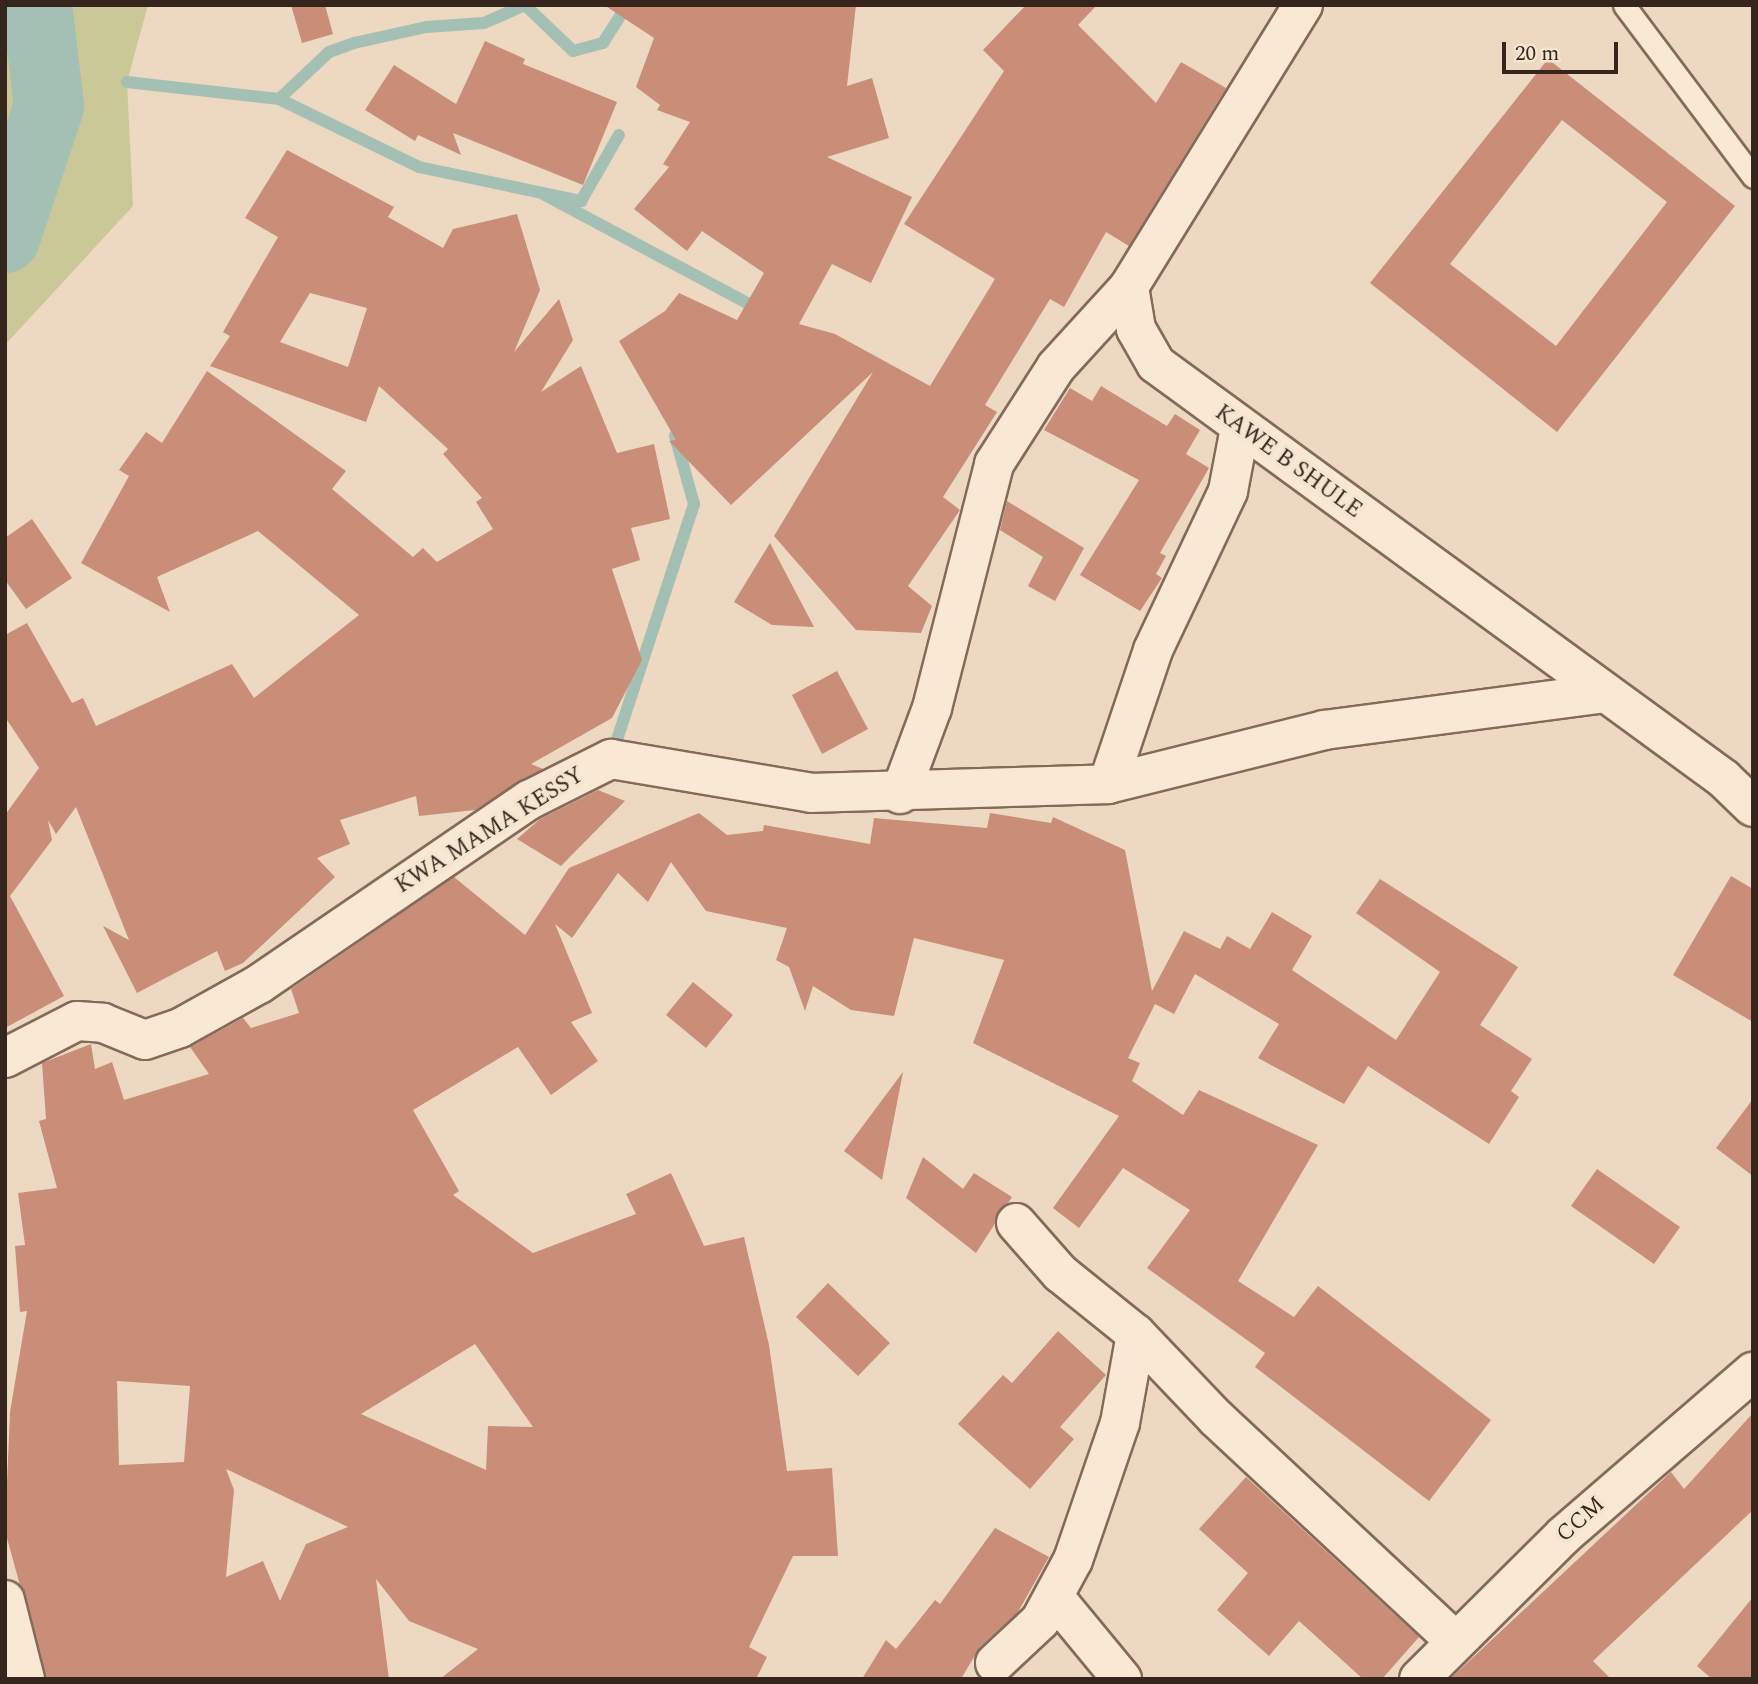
<!DOCTYPE html>
<style>
body{margin:0}
#map{position:relative;width:1758px;height:1684px;overflow:hidden;background:#edd9c1;font-family:Spectral,serif}
div>[style]{position:absolute}
.green>*{inset:0;background:#cac896}
.stream>*{height:12px;margin:-6px;padding:0 6px;transform-origin:6px;border-radius:6px;background:#a4bfb3}
.river>*{height:70px;margin:-35px;padding:0 35px;transform-origin:35px;border-radius:35px;background:#a4bfb3}
.building>*{inset:0;background:#ca8d78}
.roads{filter:drop-shadow(2px 0 #866a59) drop-shadow(-2px 0 #866a59) drop-shadow(0 2px #866a59) drop-shadow(0 -2px #866a59)}
.lane>*{height:21px;margin:-10.5px;padding:0 10.5px;transform-origin:10.5px;border-radius:10.5px;background:#f8e8d4}
.street>*{height:38px;margin:-19px;padding:0 19px;transform-origin:19px;border-radius:19px;background:#f8e8d4}
span{translate:-50% -50%;white-space:nowrap;text-align:center;line-height:1.15;-webkit-text-stroke:7px #f4e5d1;paint-order:stroke}
.street-label{font-size:23px;color:#36251d}
.frame{position:absolute;inset:0;border:7px solid #36251d;pointer-events:none}
.scale{position:absolute;left:1502px;top:42px;width:116px;height:32px;box-sizing:border-box;border:4px solid #36251d;border-top:0;padding-left:9px;font-size:21px;line-height:24px;white-space:nowrap;color:#36251d;-webkit-text-stroke:5px #f4e5d1;paint-order:stroke}
</style>
<div id="map">
<div class="green">
<div style="clip-path:polygon(5px 5px,148px 5px,127px 82px,133px 206px,5px 345px)"></div>
</div>
<div class="stream">
<div style="left:127px;top:82px;width:153px;rotate:6.4deg"></div>
<div style="left:279px;top:99px;width:69px;rotate:-43.2deg"></div>
<div style="left:329px;top:52px;width:27px;rotate:-20deg"></div>
<div style="left:354px;top:43px;width:74px;rotate:-12.5deg"></div>
<div style="left:426px;top:27px;width:58px;rotate:-3.9deg"></div>
<div style="left:484px;top:23px;width:45px;rotate:-23.7deg"></div>
<div style="left:525px;top:5px;width:66px;rotate:43.8deg"></div>
<div style="left:573px;top:51px;width:31px;rotate:-15deg"></div>
<div style="left:603px;top:43px;width:45px;rotate:-57.7deg"></div>
<div style="left:279px;top:99px;width:156px;rotate:25.9deg"></div>
<div style="left:419px;top:167px;width:166px;rotate:11.9deg"></div>
<div style="left:581px;top:201px;width:76px;rotate:-60.1deg"></div>
<div style="left:543px;top:194px;width:246px;rotate:28.1deg"></div>
<div style="left:612px;top:755px;width:264px;rotate:-71.9deg"></div>
<div style="left:694px;top:504px;width:71px;rotate:-105.6deg"></div>
</div>
<div class="river">
<div style="left:5px;top:238px;width:139px;rotate:-71.6deg"></div>
<div style="left:49px;top:106px;width:102px;rotate:-96.8deg"></div>
</div>
<div class="building">
<div style="clip-path:polygon(291px 5px,325px 5px,333px 34px,302px 43px)"></div>
<div style="clip-path:polygon(604px 5px,856px 5px,847px 86px,872px 78px,889px 138px,827px 157px,912px 197px,871px 283px,832px 264px,799px 324px,835px 334px,930px 386px,995px 279px,904px 224px,1004px 71px,983px 50px,1026px 5px,1097px 5px,1078px 25px,1156px 103px,1181px 62px,1226px 88px,1129px 246px,1106px 232px,1064px 307px,1050px 299px,985px 405px,997px 412px,943px 497px,960px 510px,908px 586px,932px 606px,921px 633px,856px 630px,774px 536px,873px 372px,731px 505px,669px 441px,676px 440px,619px 341px,665px 311px,679px 293px,737px 320px,764px 273px,702px 231px,687px 251px,634px 209px,669px 167px,663px 164px,690px 122px,657px 110px,660px 105px,636px 87px,654px 38px)"></div>
<div style="clip-path:polygon(485px 41px,525px 59px,523px 64px,617px 102px,583px 185px,453px 133px,461px 155px,418px 135px,415px 141px,365px 110px,394px 65px,456px 104px)"></div>
<div style="clip-path:polygon(evenodd,1548px 59px,1735px 206px,1557px 432px,1370px 283px,1548px 59px,1562px 120px,1667px 202px,1556px 346px,1450px 264px,1562px 120px)"></div>
<div style="clip-path:polygon(evenodd,287px 150px,394px 207px,388px 217px,443px 248px,453px 229px,517px 214px,540px 290px,514px 352px,559px 299px,573px 340px,541px 392px,581px 366px,617px 453px,654px 444px,670px 519px,631px 528px,640px 560px,612px 569px,642px 660px,612px 718px,531px 764px,543px 769px,475px 810px,419px 816px,416px 796px,340px 820px,350px 844px,317px 858px,335px 877px,243px 963px,225px 971px,217px 951px,137px 993px,103px 926px,129px 940px,76px 807px,56px 834px,48px 820px,52px 840px,10px 896px,64px 996px,5px 1028px,5px 815px,39px 768px,5px 717px,5px 635px,27px 623px,72px 703px,83px 698px,96px 726px,232px 664px,254px 698px,359px 615px,258px 531px,157px 577px,170px 612px,81px 563px,129px 476px,119px 470px,146px 432px,162px 443px,207px 371px,346px 471px,332px 489px,413px 557px,423px 548px,437px 562px,493px 529px,476px 502px,482px 498px,443px 454px,448px 449px,379px 386px,366px 422px,210px 366px,230px 336px,223px 332px,278px 237px,245px 218px,287px 150px,310px 293px,367px 308px,348px 367px,280px 342px,310px 293px)"></div>
<div style="clip-path:polygon(1101px 386px,1167px 426px,1175px 414px,1200px 430px,1186px 454px,1209px 468px,1160px 553px,1166px 556px,1156px 574px,1162px 578px,1140px 611px,1080px 575px,1139px 480px,1044px 430px,1070px 388px,1092px 401px)"></div>
<div style="clip-path:polygon(1007px 501px,1084px 548px,1055px 601px,1028px 586px,1043px 557px,1000px 530px)"></div>
<div style="clip-path:polygon(32px 519px,72px 578px,26px 609px,5px 580px,5px 538px)"></div>
<div style="clip-path:polygon(770px 543px,814px 627px,772px 625px,734px 602px)"></div>
<div style="clip-path:polygon(837px 671px,868px 729px,822px 754px,792px 695px)"></div>
<div style="clip-path:polygon(598px 790px,625px 801px,561px 866px,517px 839px,540px 819px)"></div>
<div style="clip-path:polygon(evenodd,699px 813px,727px 835px,763px 831px,764px 825px,870px 844px,874px 818px,987px 828px,990px 813px,1051px 823px,1053px 817px,1125px 850px,1152px 991px,1184px 931px,1220px 949px,1227px 936px,1250px 949px,1272px 912px,1312px 936px,1292px 970px,1396px 1040px,1440px 972px,1356px 913px,1380px 879px,1518px 967px,1480px 1025px,1532px 1059px,1511px 1091px,1519px 1097px,1489px 1144px,1368px 1066px,1344px 1104px,1258px 1058px,1279px 1024px,1195px 974px,1174px 1014px,1155px 1004px,1128px 1058px,1140px 1063px,1132px 1081px,1183px 1115px,1199px 1090px,1318px 1145px,1238px 1281px,1294px 1317px,1318px 1286px,1491px 1420px,1429px 1501px,1255px 1367px,1265px 1353px,1147px 1268px,1190px 1210px,1123px 1168px,1079px 1228px,1053px 1208px,1119px 1116px,973px 1043px,1004px 960px,914px 938px,894px 1016px,851px 1010px,813px 986px,805px 1011px,789px 967px,776px 960px,787px 928px,706px 911px,671px 862px,648px 902px,618px 873px,572px 938px,555px 924px,592px 1013px,571px 1022px,598px 1061px,551px 1095px,518px 1047px,413px 1110px,459px 1191px,453px 1195px,533px 1253px,636px 1214px,626px 1194px,671px 1173px,704px 1246px,744px 1237px,769px 1345px,787px 1471px,832px 1468px,838px 1556px,793px 1556px,749px 1647px,767px 1657px,756px 1679px,440px 1679px,478px 1649px,409px 1621px,376px 1579px,389px 1679px,46px 1679px,5px 1531px,10px 1412px,27px 1311px,20px 1312px,15px 1246px,25px 1245px,18px 1193px,57px 1188px,39px 1121px,46px 1119px,42px 1063px,91px 1044px,95px 1069px,112px 1062px,124px 1100px,209px 1074px,190px 1047px,243px 1018px,251px 1028px,299px 1013px,291px 989px,454px 877px,525px 935px,569px 868px,699px 813px,475px 1344px,533px 1427px,488px 1426px,486px 1470px,361px 1414px,475px 1344px,699px 813px,117px 1381px,190px 1386px,184px 1462px,119px 1465px,117px 1381px,699px 813px,226px 1469px,348px 1527px,306px 1544px,280px 1601px,263px 1561px,226px 1577px,234px 1490px,226px 1469px)"></div>
<div style="clip-path:polygon(1731px 876px,1753px 889px,1753px 1022px,1673px 975px)"></div>
<div style="clip-path:polygon(693px 982px,733px 1015px,706px 1048px,666px 1015px)"></div>
<div style="clip-path:polygon(903px 1072px,890px 1139px,882px 1180px,844px 1151px)"></div>
<div style="clip-path:polygon(1753px 1099px,1753px 1176px,1716px 1148px)"></div>
<div style="clip-path:polygon(923px 1157px,963px 1189px,974px 1173px,1012px 1197px,976px 1253px,906px 1198px)"></div>
<div style="clip-path:polygon(1597px 1169px,1680px 1227px,1654px 1264px,1571px 1206px)"></div>
<div style="clip-path:polygon(828px 1283px,890px 1343px,858px 1376px,796px 1317px)"></div>
<div style="clip-path:polygon(1058px 1331px,1106px 1375px,1060px 1427px,1074px 1439px,1030px 1489px,958px 1424px,1003px 1375px,1012px 1383px)"></div>
<div style="clip-path:polygon(1753px 1413px,1753px 1510px,1593px 1661px,1611px 1679px,1450px 1679px,1671px 1472px,1684px 1489px)"></div>
<div style="clip-path:polygon(1246px 1477px,1419px 1637px,1382px 1679px,1363px 1679px,1299px 1621px,1269px 1656px,1217px 1610px,1248px 1573px,1199px 1529px)"></div>
<div style="clip-path:polygon(995px 1528px,1049px 1557px,1018px 1612px,980px 1647px,961px 1679px,862px 1679px,886px 1640px,896px 1649px,935px 1600px,940px 1604px)"></div>
<div style="clip-path:polygon(1753px 1597px,1753px 1679px,1712px 1679px,1697px 1666px)"></div>
</div>
<div class="roads">
<div class="lane">
<div style="left:1624px;top:5px;width:215px;rotate:53.1deg"></div>
</div>
<div class="street">
<div style="left:1303px;top:5px;width:331px;rotate:121.7deg"></div>
<div style="left:1129px;top:287px;width:43px;rotate:80.5deg"></div>
<div style="left:1136px;top:329px;width:40px;rotate:60.3deg"></div>
<div style="left:1156px;top:364px;width:703px;rotate:36.15deg"></div>
<div style="left:1724px;top:779px;width:40px;rotate:44deg"></div>
<div style="left:1108px;top:784px;width:141px;rotate:-71.4deg"></div>
<div style="left:1153px;top:650px;width:176px;rotate:-64.7deg"></div>
<div style="left:1228px;top:491px;width:64px;rotate:-79.2deg"></div>
<div style="left:900px;top:794px;width:92px;rotate:-69.6deg"></div>
<div style="left:932px;top:708px;width:252px;rotate:-75.7deg"></div>
<div style="left:994px;top:464px;width:115px;rotate:-57.4deg"></div>
<div style="left:1056px;top:367px;width:108px;rotate:-47.6deg"></div>
<div style="left:5px;top:1058px;width:81px;rotate:-27.2deg"></div>
<div style="left:77px;top:1021px;width:26px;rotate:4deg"></div>
<div style="left:103px;top:1023px;width:45px;rotate:22deg"></div>
<div style="left:145px;top:1040px;width:37px;rotate:-19deg"></div>
<div style="left:180px;top:1028px;width:90px;rotate:-29.1deg"></div>
<div style="left:259px;top:984px;width:327px;rotate:-34.3deg"></div>
<div style="left:529px;top:800px;width:92px;rotate:-26.6deg"></div>
<div style="left:611px;top:759px;width:203px;rotate:9.6deg"></div>
<div style="left:811px;top:793px;width:297px;rotate:-1.7deg"></div>
<div style="left:1108px;top:784px;width:223px;rotate:-14deg"></div>
<div style="left:1324px;top:730px;width:283px;rotate:-7.5deg"></div>
<div style="left:1016px;top:1223px;width:67px;rotate:48.7deg"></div>
<div style="left:1060px;top:1273px;width:97px;rotate:38.8deg"></div>
<div style="left:1136px;top:1334px;width:116px;rotate:46.4deg"></div>
<div style="left:1216px;top:1418px;width:325px;rotate:43deg"></div>
<div style="left:1056px;top:1599px;width:104px;rotate:50.5deg"></div>
<div style="left:5px;top:1600px;width:81px;rotate:75.8deg"></div>
<div style="left:995px;top:1663px;width:62px;rotate:-43deg"></div>
<div style="left:1040px;top:1621px;width:69px;rotate:-61.6deg"></div>
<div style="left:1073px;top:1560px;width:145px;rotate:-71.1deg"></div>
<div style="left:1120px;top:1423px;width:90px;rotate:-79.8deg"></div>
<div style="left:1419px;top:1679px;width:204px;rotate:-44.8deg"></div>
<div style="left:1564px;top:1535px;width:250px;rotate:-40.8deg"></div>
</div>
</div>
<div class="street-label">
<span style="left:1288px;top:462px;rotate:36deg">KAWE B SHULE</span>
<span style="left:490px;top:831px;rotate:-32deg">KWA MAMA KESSY</span>
<span style="left:1581px;top:1520px;rotate:-42deg">CCM</span>
</div>
<div class="frame"></div>
<div class="scale">20 m</div>
</div>
